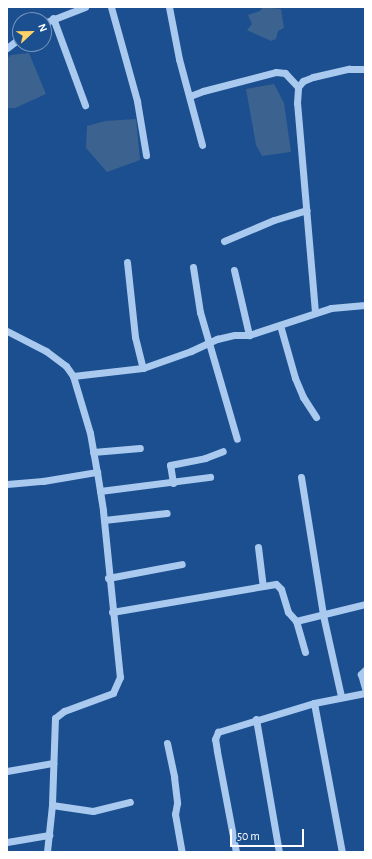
<!DOCTYPE html>
<style>
body{margin:0}
#map{position:relative;width:372px;height:859px;overflow:hidden;background:#1b4f8f;font-family:"Alegreya Sans",sans-serif}
div>[style]{position:absolute}
.water>*{inset:0;background:#3c6290}
.minor>*{height:7px;margin:-3.5px;padding:0 3.5px;transform-origin:3.5px;border-radius:3.5px;background:#a9c9ee}
span{translate:-50% -50%;white-space:nowrap;text-align:center;line-height:1.15;-webkit-text-stroke:4px #1b4f8f;paint-order:stroke}
.frame{position:absolute;inset:0;border:8px solid #fff;pointer-events:none}
.north{position:absolute;left:12px;top:12px;width:40px;height:40px;box-sizing:border-box;background:#1b4f8f;border:1px solid #7695bc;border-radius:50%;rotate:68deg;font-size:11px;font-weight:700;line-height:16px;text-align:center;color:#fff}
.north::after{content:'';display:block;margin:auto;width:14px;height:18px;background:#ffd166;clip-path:polygon(50% 0,100% 100%,50% 72%,0 100%)}
.scale{position:absolute;left:230px;top:829px;width:74px;height:18px;box-sizing:border-box;border:2px solid #fff;border-top:0;padding-left:5px;font-size:12px;line-height:14px;white-space:nowrap;color:#fff;-webkit-text-stroke:3px #1b4f8f;paint-order:stroke}
</style>
<div id="map">
<div class="water">
<div style="clip-path:polygon(263px 7px,281px 9px,284px 28px,278px 31px,276px 39px,271px 41px,247px 30px,252px 24px,248px 15px,260px 11px)"></div>
<div style="clip-path:polygon(29px 53px,46px 94px,15px 108px,7px 108px,7px 58px,11px 55px)"></div>
<div style="clip-path:polygon(274px 84px,284px 103px,291px 152px,262px 156px,256px 145px,246px 89px)"></div>
<div style="clip-path:polygon(136px 119px,140px 160px,107px 172px,86px 148px,87px 126px,105px 121px)"></div>
</div>
<div class="minor">
<div style="left:111px;top:7px;width:98px;rotate:74.5deg"></div>
<div style="left:137px;top:101px;width:55px;rotate:80.5deg"></div>
<div style="left:169px;top:7px;width:53px;rotate:79.1deg"></div>
<div style="left:179px;top:59px;width:89px;rotate:75deg"></div>
<div style="left:53px;top:18px;width:93px;rotate:69.8deg"></div>
<div style="left:44px;top:23px;width:44px;rotate:-21.3deg"></div>
<div style="left:7px;top:48px;width:16px;rotate:-38deg"></div>
<div style="left:190px;top:96px;width:14px;rotate:-21deg"></div>
<div style="left:203px;top:91px;width:75px;rotate:-14.6deg"></div>
<div style="left:276px;top:72px;width:9px;rotate:6deg"></div>
<div style="left:285px;top:73px;width:19px;rotate:47deg"></div>
<div style="left:224px;top:241px;width:54px;rotate:-22.8deg"></div>
<div style="left:274px;top:220px;width:34px;rotate:-17deg"></div>
<div style="left:127px;top:262px;width:75px;rotate:83.9deg"></div>
<div style="left:135px;top:337px;width:32px;rotate:76deg"></div>
<div style="left:193px;top:267px;width:46px;rotate:81.2deg"></div>
<div style="left:200px;top:312px;width:132px;rotate:73.8deg"></div>
<div style="left:234px;top:270px;width:67px;rotate:77deg"></div>
<div style="left:315px;top:312px;width:210px;rotate:-94.9deg"></div>
<div style="left:297px;top:103px;width:16px;rotate:-86deg"></div>
<div style="left:298px;top:87px;width:8px;rotate:-50deg"></div>
<div style="left:303px;top:81px;width:11px;rotate:-22deg"></div>
<div style="left:313px;top:77px;width:37px;rotate:-13deg"></div>
<div style="left:349px;top:69px;width:16px"></div>
<div style="left:280px;top:325px;width:55px;rotate:74.2deg"></div>
<div style="left:295px;top:378px;width:21px;rotate:67deg"></div>
<div style="left:303px;top:397px;width:24px;rotate:57deg"></div>
<div style="left:7px;top:331px;width:44px;rotate:27.1deg"></div>
<div style="left:46px;top:351px;width:25px;rotate:37deg"></div>
<div style="left:66px;top:366px;width:12px;rotate:55deg"></div>
<div style="left:73px;top:376px;width:59px;rotate:73.4deg"></div>
<div style="left:90px;top:433px;width:40px;rotate:80deg"></div>
<div style="left:97px;top:472px;width:39px;rotate:81deg"></div>
<div style="left:103px;top:511px;width:167px;rotate:84.2deg"></div>
<div style="left:120px;top:677px;width:17px;rotate:114deg"></div>
<div style="left:113px;top:693px;width:52px;rotate:159.8deg"></div>
<div style="left:64px;top:711px;width:11px;rotate:142deg"></div>
<div style="left:55px;top:718px;width:87px;rotate:92deg"></div>
<div style="left:52px;top:805px;width:47px;rotate:96.1deg"></div>
<div style="left:73px;top:376px;width:70px;rotate:-6.5deg"></div>
<div style="left:143px;top:368px;width:51px;rotate:-19.5deg"></div>
<div style="left:191px;top:351px;width:29px;rotate:-25deg"></div>
<div style="left:217px;top:339px;width:18px;rotate:-13deg"></div>
<div style="left:235px;top:335px;width:14px"></div>
<div style="left:249px;top:335px;width:86px;rotate:-18.2deg"></div>
<div style="left:331px;top:308px;width:34px;rotate:-5deg"></div>
<div style="left:93px;top:452px;width:47px;rotate:-4.9deg"></div>
<div style="left:301px;top:477px;width:140px;rotate:80.9deg"></div>
<div style="left:323px;top:615px;width:83px;rotate:77.5deg"></div>
<div style="left:173px;top:483px;width:18px;rotate:-99deg"></div>
<div style="left:170px;top:465px;width:36px;rotate:-11deg"></div>
<div style="left:205px;top:458px;width:19px;rotate:-21deg"></div>
<div style="left:7px;top:484px;width:36px;rotate:-5deg"></div>
<div style="left:43px;top:481px;width:55px;rotate:-9.5deg"></div>
<div style="left:100px;top:491px;width:111px;rotate:-7.3deg"></div>
<div style="left:104px;top:520px;width:63px;rotate:-6.3deg"></div>
<div style="left:258px;top:547px;width:39px;rotate:83deg"></div>
<div style="left:108px;top:578px;width:75px;rotate:-10.7deg"></div>
<div style="left:112px;top:612px;width:166px;rotate:-9.7deg"></div>
<div style="left:276px;top:584px;width:7px;rotate:45deg"></div>
<div style="left:281px;top:589px;width:24px;rotate:73deg"></div>
<div style="left:288px;top:612px;width:12px;rotate:48deg"></div>
<div style="left:305px;top:652px;width:32px;rotate:-106deg"></div>
<div style="left:296px;top:621px;width:71px;rotate:-13.8deg"></div>
<div style="left:365px;top:670px;width:6px;rotate:135deg"></div>
<div style="left:361px;top:674px;width:15px;rotate:74deg"></div>
<div style="left:314px;top:703px;width:152px;rotate:79.4deg"></div>
<div style="left:256px;top:719px;width:135px;rotate:80.2deg"></div>
<div style="left:167px;top:743px;width:35px;rotate:78deg"></div>
<div style="left:174px;top:777px;width:26px;rotate:83deg"></div>
<div style="left:177px;top:803px;width:11px;rotate:100deg"></div>
<div style="left:175px;top:814px;width:39px;rotate:80deg"></div>
<div style="left:7px;top:771px;width:47px;rotate:-9.9deg"></div>
<div style="left:52px;top:805px;width:41px;rotate:8.3deg"></div>
<div style="left:93px;top:811px;width:38px;rotate:-14deg"></div>
<div style="left:7px;top:842px;width:43px;rotate:-9.5deg"></div>
<div style="left:236px;top:852px;width:103px;rotate:-100.7deg"></div>
<div style="left:217px;top:751px;width:12px;rotate:-99deg"></div>
<div style="left:215px;top:739px;width:8px;rotate:-67deg"></div>
<div style="left:218px;top:732px;width:100px;rotate:-16.8deg"></div>
<div style="left:314px;top:703px;width:52px;rotate:-11.1deg"></div>
</div>
<div class="frame"></div>
<div class="north">N</div>
<div class="scale">50 m</div>
</div>
